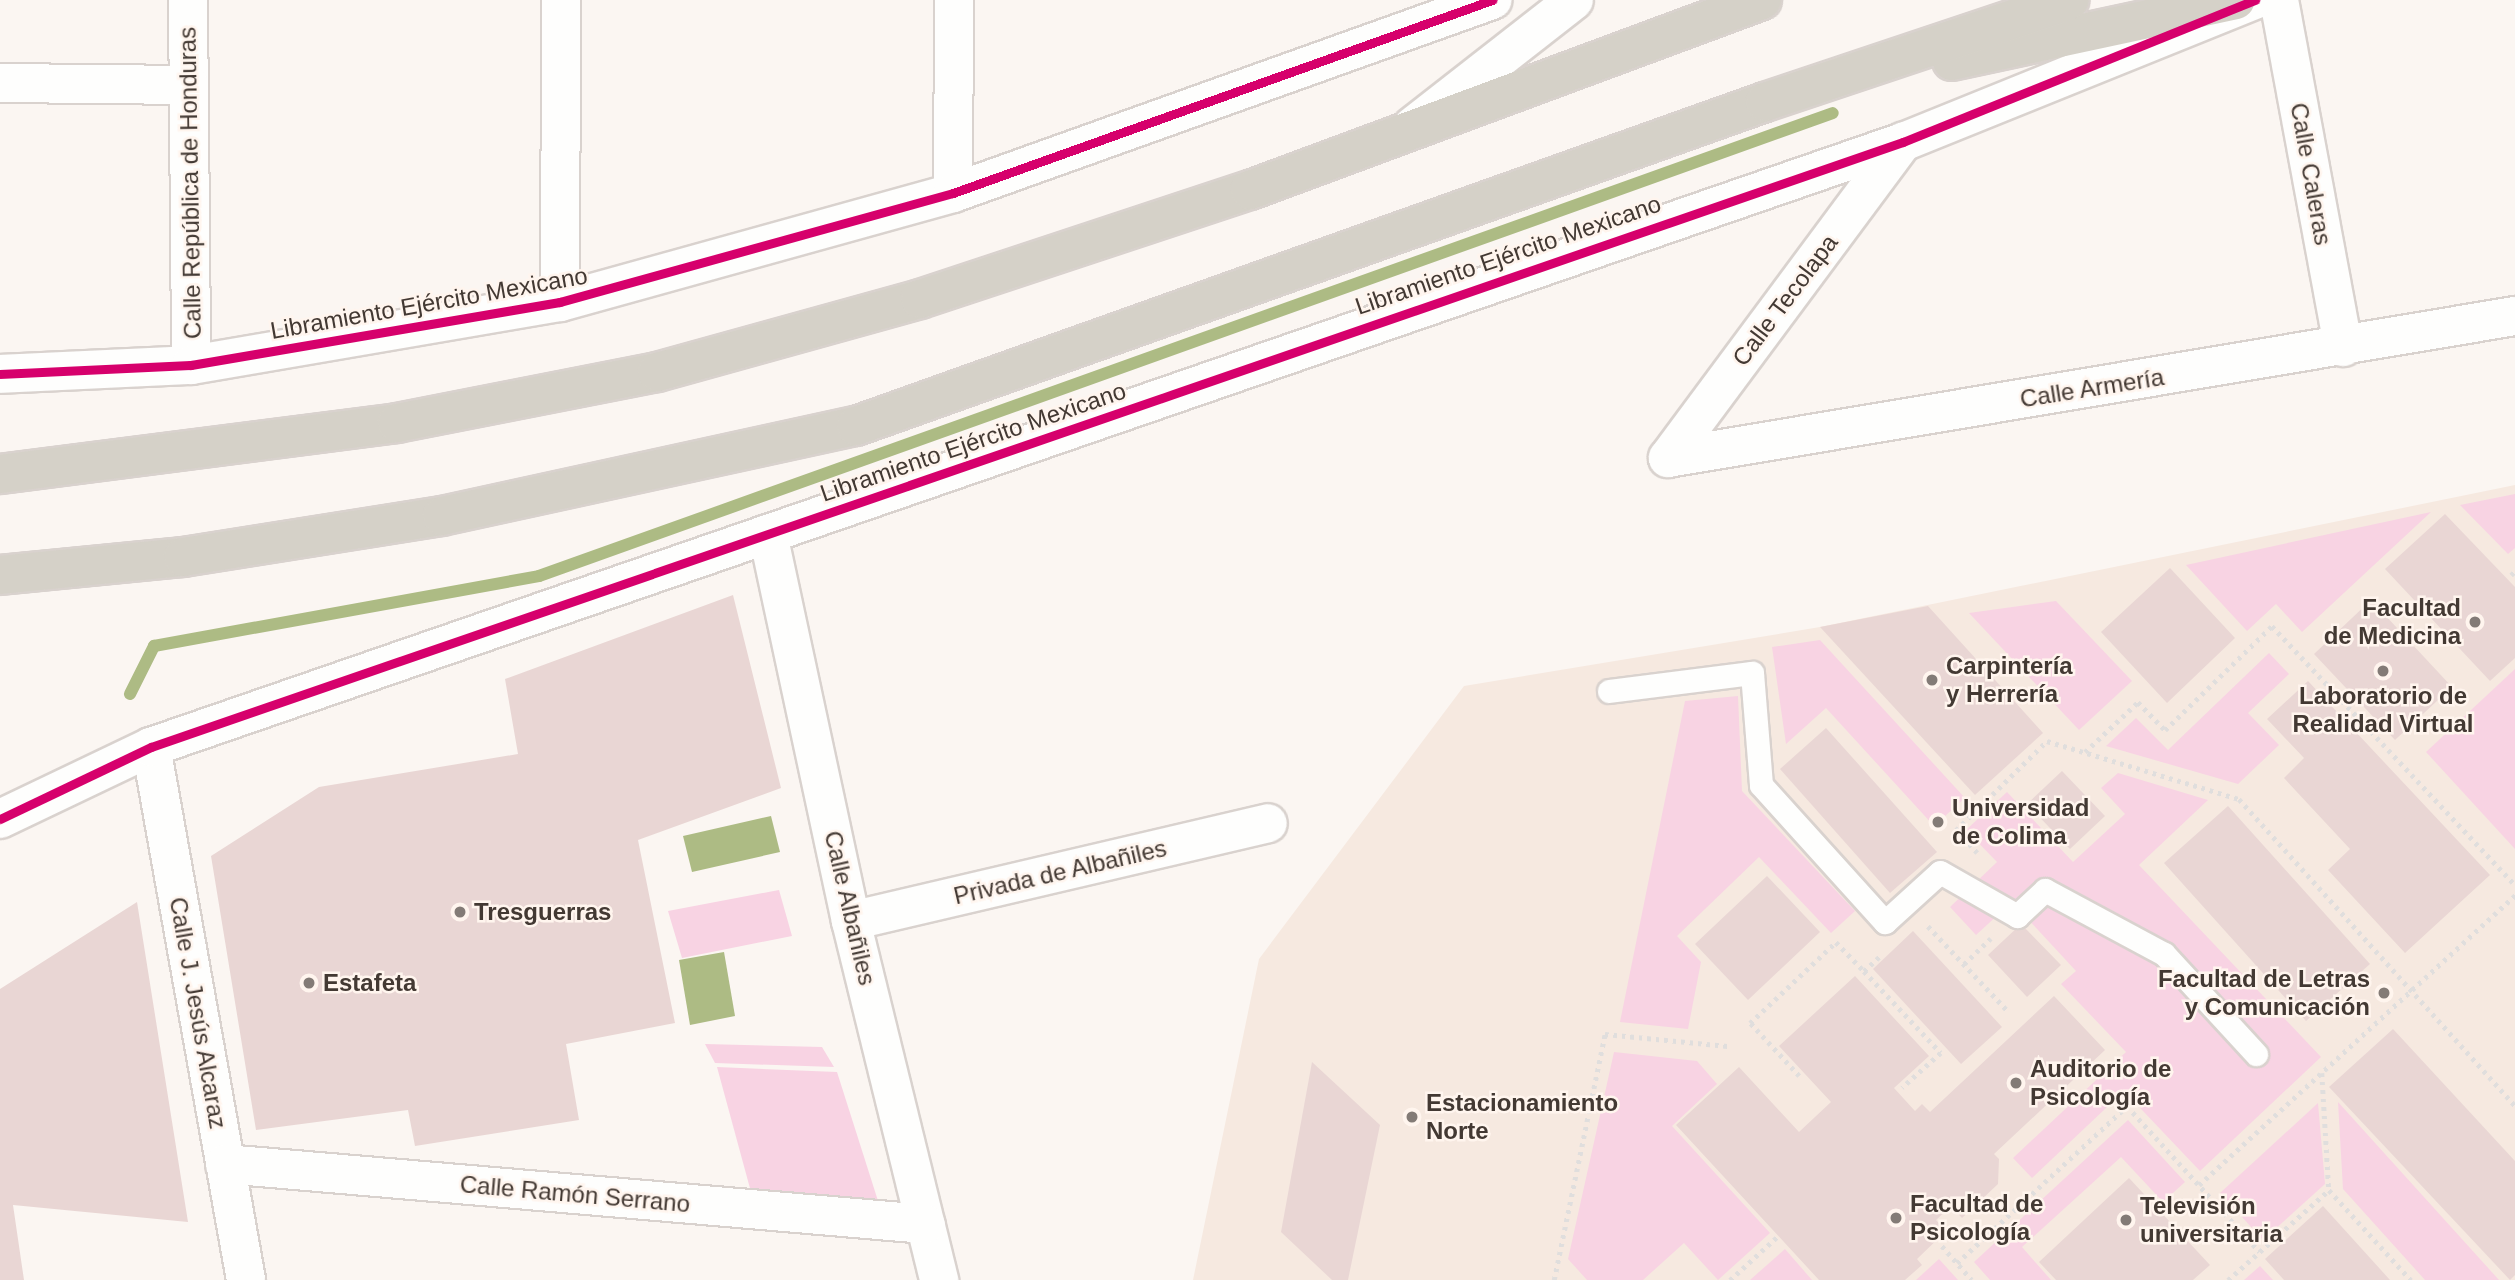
<!DOCTYPE html>
<meta charset="utf-8">
<style>
body{margin:0}
#map{position:relative;width:2515px;height:1280px;overflow:hidden;background:#fbf6f2;font-family:Arial,sans-serif}
div>[style]{position:absolute}
.built>*{inset:0;background:#f6e9e0}
.green>*{inset:0;background:#f8d3e3}
.water>*{inset:0;background:#adbb84}
.stream>*{height:12px;margin:-6px;padding:0 6px;transform-origin:6px;border-radius:6px;background:#adbb84}
.building>*{inset:0;background:#e9d6d4}
.path>*{height:4.5px;margin-top:-2.25px;transform-origin:0;background:repeating-linear-gradient(90deg,#e0dedd 0 3.5px,transparent 0 8.5px)}
.roads{filter:drop-shadow(2px 0 #d9d2ce) drop-shadow(-2px 0 #d9d2ce) drop-shadow(0 2px #d9d2ce) drop-shadow(0 -2px #d9d2ce)}
.lane>*{height:23px;margin:-11.5px;padding:0 11.5px;transform-origin:11.5px;border-radius:11.5px;background:#fefefd}
.street>*{height:38px;margin:-19px;padding:0 19px;transform-origin:19px;border-radius:19px;background:#fefefd}
.secondary>*{height:38px;margin:-19px;padding:0 19px;transform-origin:19px;border-radius:19px;background:#fefefd}
.highway>*{height:38px;margin:-19px;padding:0 19px;transform-origin:19px;border-radius:19px;background:#d5d1c8}
.cycleway>*{height:9px;margin:-4.5px;padding:0 4.5px;transform-origin:4.5px;border-radius:4.5px;background:#d6006c}
.dots>*{width:19px;height:19px;translate:-50% -50%;box-sizing:border-box;border:4px solid #fff5ee;border-radius:50%}
span{translate:-50% -50%;white-space:nowrap;text-align:center;line-height:1.15;-webkit-text-stroke:5px #fff5ee;paint-order:stroke}
.street-label{font-size:24px;color:#433933}
.poi-label{font-size:24px;color:#433933;font-weight:700}
.right{translate:-100% -50%;text-align:right}
.left{translate:0 -50%;text-align:left}
</style>
<div id="map">
<div class="built">
<div style="clip-path:polygon(2515px 485px,2515px 1280px,1193px 1280px,1259px 959px,1464px 686px,1820px 627px)"></div>
</div>
<div class="green">
<div style="clip-path:polygon(2515px 494px,2515px 548px,2508px 554px,2460px 505px)"></div>
<div style="clip-path:polygon(2431px 512px,2302px 632px,2276px 604px,2247px 631px,2186px 565px)"></div>
<div style="clip-path:polygon(2056px 601px,2132px 681px,2079px 730px,1969px 613px)"></div>
<div style="clip-path:polygon(1820px 640px,1965px 798px,1934px 826px,1826px 708px,1786px 744px,1772px 647px)"></div>
<div style="clip-path:polygon(2269px 653px,2289px 674px,2248px 713px,2279px 745px,2238px 784px,2106px 746px,2136px 718px,2168px 750px)"></div>
<div style="clip-path:polygon(2515px 669px,2515px 849px,2426px 752px)"></div>
<div style="clip-path:polygon(1738px 696px,1742px 791px,1855px 911px,1831px 933px,1759px 857px,1677px 936px,1701px 962px,1688px 1029px,1620px 1022px,1685px 701px)"></div>
<div style="clip-path:polygon(2118px 773px,2208px 800px,2139px 865px,2321px 1057px,2200px 1171px,2124px 1091px,2032px 1178px,2013px 1158px,2126px 1052px,2061px 984px,2076px 971px,2012px 902px,1976px 935px,1950px 907px,1997px 862px,1966px 830px,2007px 792px,2073px 862px,2125px 814px,2101px 788px)"></div>
<div style="clip-path:polygon(779px 890px,792px 936px,682px 958px,668px 911px)"></div>
<div style="clip-path:polygon(705px 1044px,822px 1047px,834px 1067px,715px 1063px)"></div>
<div style="clip-path:polygon(1614px 1052px,1697px 1061px,1717px 1084px,1672px 1126px,1770px 1233px,1718px 1280px,1684px 1243px,1643px 1280px,1587px 1280px,1568px 1259px)"></div>
<div style="clip-path:polygon(717px 1067px,837px 1072px,879px 1204px,751px 1192px)"></div>
<div style="clip-path:polygon(2338px 1102px,2499px 1280px,2425px 1280px,2343px 1189px)"></div>
<div style="clip-path:polygon(2318px 1103px,2325px 1184px,2263px 1240px,2220px 1193px)"></div>
<div style="clip-path:polygon(2128px 1120px,2185px 1182px,2163px 1202px,2121px 1157px,2022px 1247px,2051px 1280px,1990px 1280px,1974px 1262px)"></div>
<div style="clip-path:polygon(1785px 1249px,1812px 1280px,1750px 1280px)"></div>
<div style="clip-path:polygon(1939px 1259px,1958px 1280px,1916px 1280px)"></div>
<div style="clip-path:polygon(2260px 1266px,2273px 1280px,2244px 1280px)"></div>
</div>
<div class="water">
<div style="clip-path:polygon(771px 816px,780px 852px,692px 872px,683px 836px)"></div>
<div style="clip-path:polygon(724px 952px,735px 1016px,690px 1025px,679px 960px)"></div>
</div>
<div class="stream">
<div style="left:130px;top:694px;width:54px;rotate:-63.4deg"></div>
<div style="left:154px;top:646px;width:391px;rotate:-10.3deg"></div>
<div style="left:539px;top:576px;width:1374px;rotate:-19.69deg"></div>
</div>
<div class="building">
<div style="clip-path:polygon(2445px 514px,2515px 587px,2515px 658px,2490px 681px,2385px 569px)"></div>
<div style="clip-path:polygon(2170px 568px,2235px 638px,2167px 703px,2101px 632px)"></div>
<div style="clip-path:polygon(733px 595px,781px 788px,638px 840px,675px 1023px,566px 1044px,579px 1120px,415px 1146px,408px 1110px,256px 1130px,211px 856px,319px 787px,518px 754px,505px 679px)"></div>
<div style="clip-path:polygon(2371px 600px,2452px 687px,2395px 740px,2314px 654px)"></div>
<div style="clip-path:polygon(1928px 606px,2043px 733px,1975px 795px,1820px 627px)"></div>
<div style="clip-path:polygon(2308px 681px,2490px 875px,2405px 953px,2328px 870px,2350px 849px,2284px 778px,2304px 758px,2267px 719px)"></div>
<div style="clip-path:polygon(1826px 728px,1937px 852px,1890px 893px,1780px 769px)"></div>
<div style="clip-path:polygon(2062px 771px,2105px 816px,2070px 849px,2027px 804px)"></div>
<div style="clip-path:polygon(2228px 806px,2370px 964px,2306px 1021px,2164px 863px)"></div>
<div style="clip-path:polygon(1767px 876px,1820px 932px,1748px 1000px,1695px 944px)"></div>
<div style="clip-path:polygon(137px 902px,188px 1222px,13px 1205px,24px 1280px,0 1280px,0 989px)"></div>
<div style="clip-path:polygon(2021px 924px,2061px 965px,2027px 997px,1988px 955px)"></div>
<div style="clip-path:polygon(1913px 931px,2002px 1027px,1961px 1064px,1873px 969px)"></div>
<div style="clip-path:polygon(1855px 976px,1929px 1056px,1894px 1088px,1915px 1111px,1922px 1104px,1930px 1112px,2054px 996px,2105px 1050px,1994px 1154px,1999px 1159px,1998px 1184px,1962px 1218px,1951px 1206px,1936px 1220px,1946px 1231px,1917px 1259px,1922px 1265px,1905px 1280px,1819px 1280px,1676px 1125px,1739px 1067px,1799px 1132px,1831px 1102px,1779px 1046px)"></div>
<div style="clip-path:polygon(2393px 1029px,2515px 1161px,2515px 1275px,2510px 1280px,2329px 1087px)"></div>
<div style="clip-path:polygon(1312px 1062px,1380px 1125px,1348px 1280px,1332px 1280px,1281px 1232px)"></div>
<div style="clip-path:polygon(2129px 1178px,2210px 1265px,2193px 1280px,2056px 1280px,2039px 1262px)"></div>
<div style="clip-path:polygon(2323px 1206px,2390px 1280px,2284px 1280px,2265px 1259px)"></div>
</div>
<div class="path">
<div style="left:2511px;top:575px;width:6px;rotate:-45deg"></div>
<div style="left:2085px;top:752px;width:73px;rotate:-43.3deg"></div>
<div style="left:2138px;top:702px;width:39px;rotate:46deg"></div>
<div style="left:2165px;top:730px;width:149px;rotate:-44.2deg"></div>
<div style="left:2272px;top:626px;width:355px;rotate:46.8deg"></div>
<div style="left:1977px;top:853px;width:31px;rotate:-132deg"></div>
<div style="left:1956px;top:830px;width:127px;rotate:-44.4deg"></div>
<div style="left:2047px;top:741px;width:201px;rotate:16.8deg"></div>
<div style="left:2239px;top:799px;width:413px;rotate:48deg"></div>
<div style="left:1928px;top:926px;width:115px;rotate:46.8deg"></div>
<div style="left:1964px;top:964px;width:37px;rotate:-44deg"></div>
<div style="left:1864px;top:971px;width:112px;rotate:46.8deg"></div>
<div style="left:1941px;top:1053px;width:52px;rotate:138.1deg"></div>
<div style="left:2322px;top:1073px;width:117px;rotate:86.6deg"></div>
<div style="left:2329px;top:1190px;width:122px;rotate:47.7deg"></div>
<div style="left:1799px;top:1076px;width:72px;rotate:-132.8deg"></div>
<div style="left:1750px;top:1023px;width:118px;rotate:-43.3deg"></div>
<div style="left:1836px;top:942px;width:40px;rotate:46deg"></div>
<div style="left:1864px;top:971px;width:23px;rotate:-43deg"></div>
<div style="left:2199px;top:1185px;width:429px;rotate:-42.5deg"></div>
<div style="left:1942px;top:1246px;width:45px;rotate:48.6deg"></div>
<div style="left:1957px;top:1263px;width:231px;rotate:-42.7deg"></div>
<div style="left:2127px;top:1106px;width:197px;rotate:47.7deg"></div>
<div style="left:1554px;top:1280px;width:251px;rotate:-78.3deg"></div>
<div style="left:1605px;top:1034px;width:123px;rotate:5.6deg"></div>
<div style="left:1730px;top:1280px;width:65px;rotate:-42.5deg"></div>
<div style="left:2228px;top:1280px;width:135px;rotate:-41.7deg"></div>
</div>
<div class="roads">
<div class="lane">
<div style="left:1609px;top:691px;width:144px;rotate:-7.2deg"></div>
<div style="left:1752px;top:673px;width:112px;rotate:85.4deg"></div>
<div style="left:1761px;top:785px;width:185px;rotate:47.9deg"></div>
<div style="left:1885px;top:922px;width:74px;rotate:-42.3deg"></div>
<div style="left:1940px;top:872px;width:89px;rotate:29.7deg"></div>
<div style="left:2017px;top:916px;width:38px;rotate:-43deg"></div>
<div style="left:2045px;top:890px;width:135px;rotate:28.3deg"></div>
<div style="left:2164px;top:954px;width:136px;rotate:47.4deg"></div>
</div>
<div class="street">
<div style="left:188px;top:0;width:365px;rotate:89.5deg"></div>
<div style="left:2279px;top:0;width:353px;rotate:79.5deg"></div>
<div style="left:0;top:83px;width:189px;rotate:0.6deg"></div>
<div style="left:953px;top:193px;width:193px;rotate:-89.7deg"></div>
<div style="left:560px;top:302px;width:302px;rotate:-89.8deg"></div>
<div style="left:1668px;top:458px;width:859px;rotate:-9.52deg"></div>
<div style="left:1668px;top:458px;width:394px;rotate:-53.4deg"></div>
<div style="left:768px;top:534px;width:396px;rotate:77.9deg"></div>
<div style="left:851px;top:921px;width:370px;rotate:76.2deg"></div>
<div style="left:151px;top:747px;width:541px;rotate:79.89deg"></div>
<div style="left:851px;top:921px;width:428px;rotate:-13.2deg"></div>
<div style="left:225px;top:1164px;width:703px;rotate:4.9deg"></div>
</div>
<div class="secondary">
<div style="left:1413px;top:126px;width:204px;rotate:-38deg"></div>
<div style="left:0;top:374px;width:191px;rotate:-2.7deg"></div>
<div style="left:191px;top:365px;width:374px;rotate:-9.7deg"></div>
<div style="left:560px;top:302px;width:408px;rotate:-15.5deg"></div>
<div style="left:953px;top:193px;width:573px;rotate:-19.7deg"></div>
<div style="left:0;top:819px;width:167px;rotate:-25.5deg"></div>
<div style="left:151px;top:747px;width:1854px;rotate:-19.05deg"></div>
<div style="left:1903px;top:142px;width:380px;rotate:-22deg"></div>
</div>
<div class="highway">
<div style="left:1952px;top:61px;width:290px;rotate:-12.1deg"></div>
<div style="left:0;top:474px;width:400px;rotate:-7.3deg"></div>
<div style="left:397px;top:423px;width:265px;rotate:-11.1deg"></div>
<div style="left:657px;top:372px;width:273px;rotate:-15.5deg"></div>
<div style="left:920px;top:299px;width:348px;rotate:-18.3deg"></div>
<div style="left:1250px;top:190px;width:546px;rotate:-20.36deg"></div>
<div style="left:0;top:575px;width:184px;rotate:-5.6deg"></div>
<div style="left:183px;top:557px;width:262px;rotate:-9deg"></div>
<div style="left:442px;top:516px;width:424px;rotate:-12.3deg"></div>
<div style="left:856px;top:426px;width:965px;rotate:-19.62deg"></div>
<div style="left:1765px;top:102px;width:321px;rotate:-18.5deg"></div>
</div>
</div>
<div class="cycleway">
<div style="left:0;top:374px;width:191px;rotate:-2.7deg"></div>
<div style="left:191px;top:365px;width:374px;rotate:-9.7deg"></div>
<div style="left:560px;top:302px;width:408px;rotate:-15.5deg"></div>
<div style="left:953px;top:193px;width:573px;rotate:-19.7deg"></div>
<div style="left:0;top:819px;width:167px;rotate:-25.5deg"></div>
<div style="left:151px;top:747px;width:1854px;rotate:-19.05deg"></div>
<div style="left:1903px;top:142px;width:380px;rotate:-22deg"></div>
</div>
<div class="dots">
<div style="left:2475px;top:622px;background:#837b76"></div>
<div style="left:2383px;top:671px;background:#837b76"></div>
<div style="left:1932px;top:680px;background:#837b76"></div>
<div style="left:1938px;top:822px;background:#837b76"></div>
<div style="left:460px;top:912px;background:#837b76"></div>
<div style="left:309px;top:983px;background:#837b76"></div>
<div style="left:2384px;top:993px;background:#837b76"></div>
<div style="left:2016px;top:1083px;background:#837b76"></div>
<div style="left:1412px;top:1117px;background:#837b76"></div>
<div style="left:1896px;top:1218px;background:#837b76"></div>
<div style="left:2126px;top:1220px;background:#837b76"></div>
</div>
<div class="street-label">
<span style="left:2311px;top:174px;rotate:80deg">Calle Caleras</span>
<span style="left:190px;top:183px;rotate:-91deg">Calle República de Honduras</span>
<span style="left:1508px;top:255px;rotate:-19deg">Libramiento Ejército Mexicano</span>
<span style="left:1785px;top:300px;rotate:-53deg">Calle Tecolapa</span>
<span style="left:429px;top:303px;rotate:-10deg">Libramiento Ejército Mexicano</span>
<span style="left:2092px;top:388px;rotate:-9deg">Calle Armería</span>
<span style="left:973px;top:442px;rotate:-19deg">Libramiento Ejército Mexicano</span>
<span style="left:1060px;top:872px;rotate:-13deg">Privada de Albañiles</span>
<span style="left:850px;top:908px;rotate:77deg">Calle Albañiles</span>
<span style="left:198px;top:1013px;rotate:80deg">Calle J. Jesús Alcaraz</span>
<span style="left:575px;top:1194px;rotate:5deg">Calle Ramón Serrano</span>
</div>
<div class="poi-label">
<span class="right" style="left:2461px;top:622px">Facultad<br>de Medicina</span>
<span class="left" style="left:1946px;top:680px">Carpintería<br>y Herrería</span>
<span style="left:2383px;top:710px">Laboratorio de<br>Realidad Virtual</span>
<span class="left" style="left:1952px;top:822px">Universidad<br>de Colima</span>
<span class="left" style="left:474px;top:912px">Tresguerras</span>
<span class="right" style="left:2370px;top:993px">Facultad de Letras<br>y Comunicación</span>
<span class="left" style="left:323px;top:983px">Estafeta</span>
<span class="left" style="left:2030px;top:1083px">Auditorio de<br>Psicología</span>
<span class="left" style="left:1426px;top:1117px">Estacionamiento<br>Norte</span>
<span class="left" style="left:1910px;top:1218px">Facultad de<br>Psicología</span>
<span class="left" style="left:2140px;top:1220px">Televisión<br>universitaria</span>
</div>
</div>
